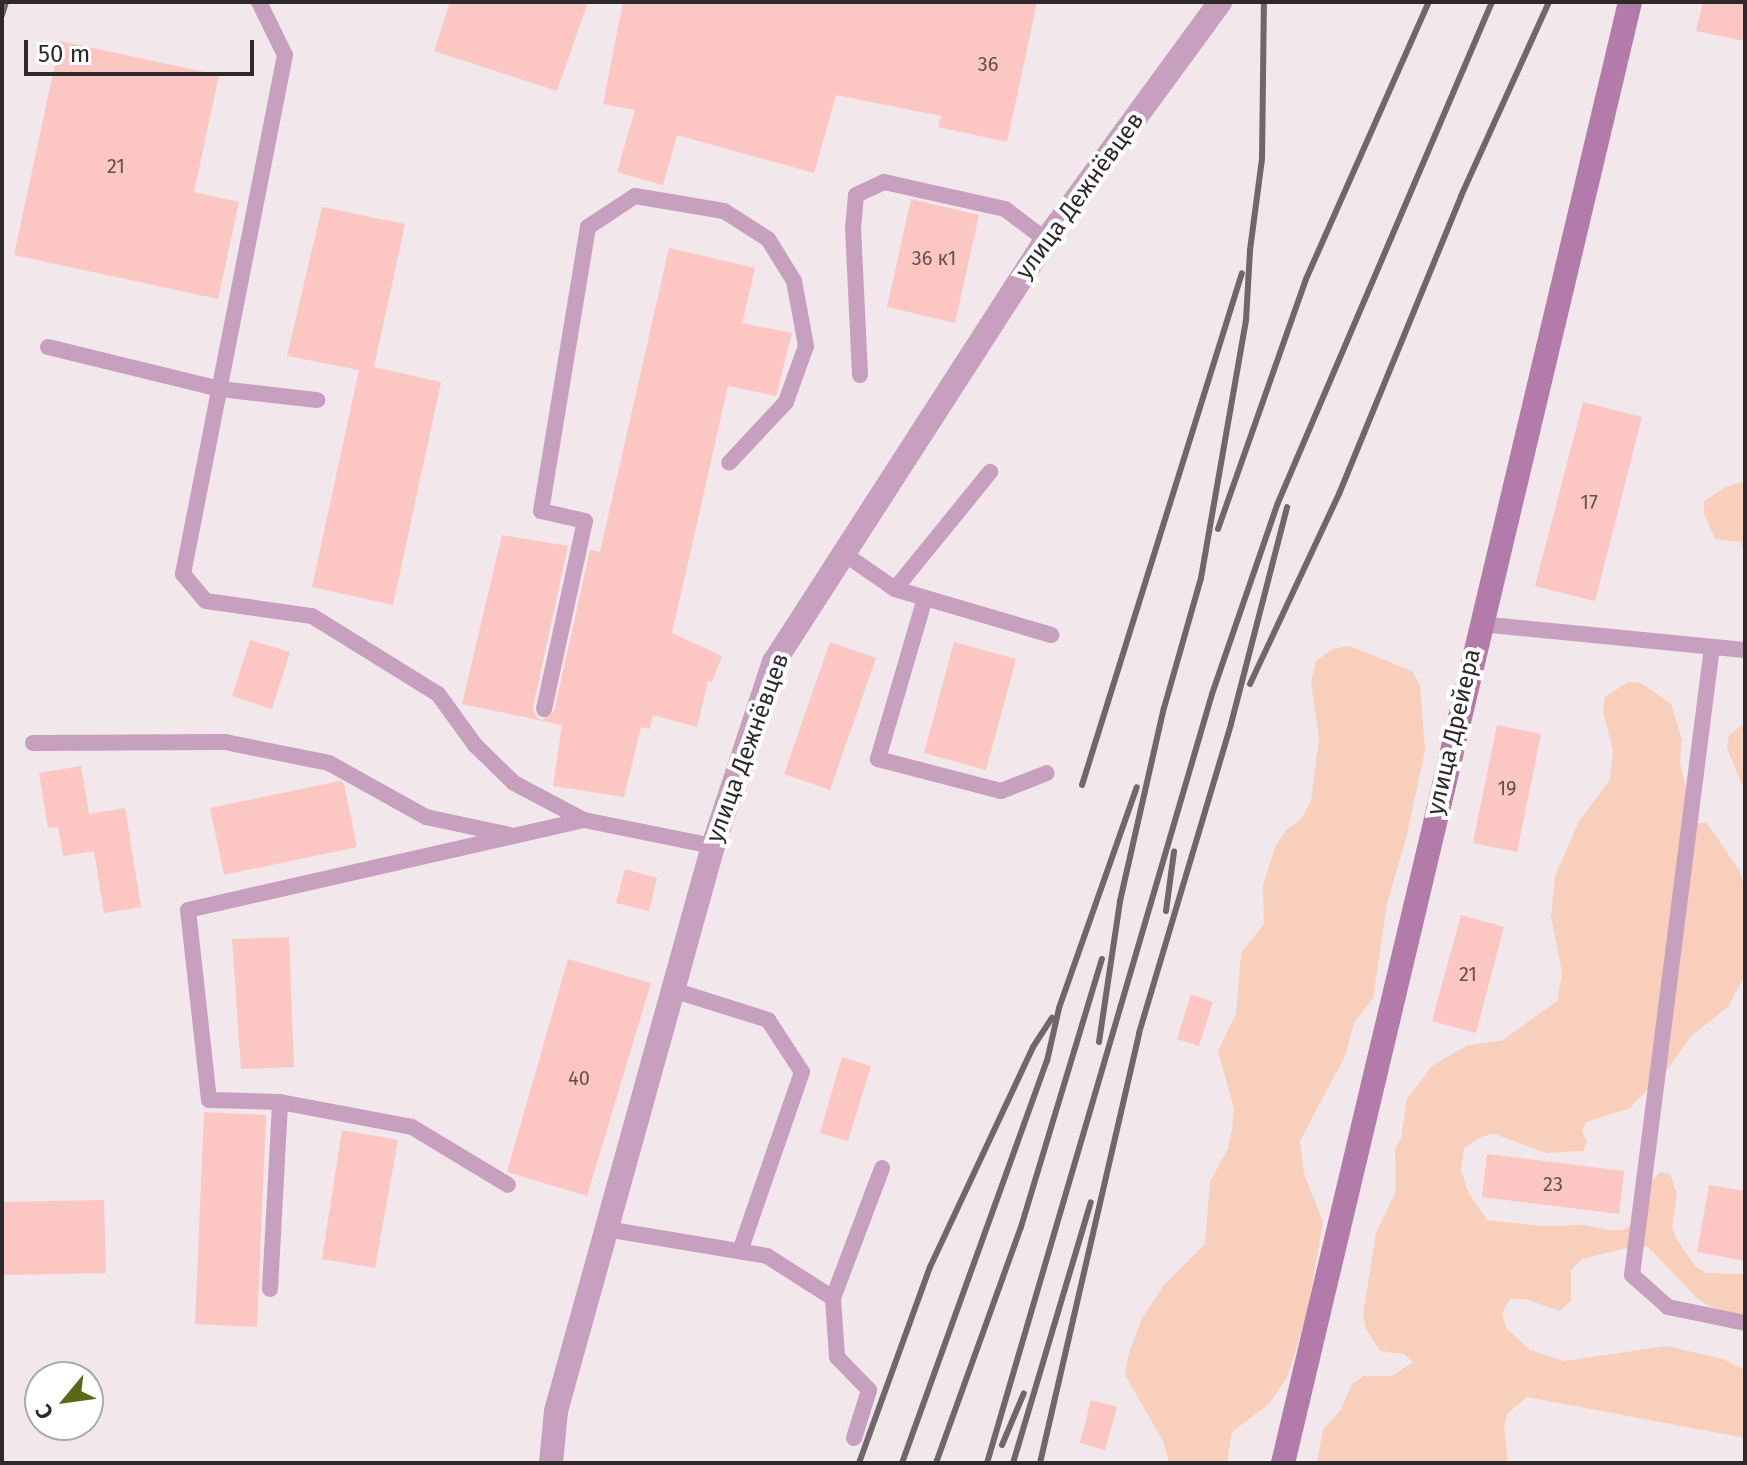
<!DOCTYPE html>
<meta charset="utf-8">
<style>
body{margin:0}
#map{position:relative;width:1747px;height:1465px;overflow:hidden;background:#f2e7ea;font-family:"Fira Sans",sans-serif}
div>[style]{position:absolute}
.green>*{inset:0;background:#f8cfbb}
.building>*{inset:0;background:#fcc6c3}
.service>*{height:16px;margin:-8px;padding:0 8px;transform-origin:8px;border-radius:8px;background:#c7a0bf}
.minor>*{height:24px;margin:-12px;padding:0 12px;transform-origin:12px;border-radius:12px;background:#c7a0bf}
.secondary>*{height:24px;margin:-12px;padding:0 12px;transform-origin:12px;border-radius:12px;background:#b37ba9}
.rail>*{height:6px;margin:-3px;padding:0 3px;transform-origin:3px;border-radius:3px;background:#6e686a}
span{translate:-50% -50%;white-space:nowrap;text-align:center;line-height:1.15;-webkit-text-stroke:8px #fff;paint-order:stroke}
.number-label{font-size:20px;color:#625151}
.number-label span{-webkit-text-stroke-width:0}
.street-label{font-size:24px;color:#2e2a2b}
.frame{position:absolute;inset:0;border:4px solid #2e2a2b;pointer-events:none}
.north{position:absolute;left:24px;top:1361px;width:80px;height:80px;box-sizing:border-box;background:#fff;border:2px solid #abaaaa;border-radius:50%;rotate:241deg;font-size:22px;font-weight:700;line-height:32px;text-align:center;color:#2e2a2b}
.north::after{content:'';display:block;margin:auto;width:28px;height:36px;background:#586a17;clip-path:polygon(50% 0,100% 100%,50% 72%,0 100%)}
.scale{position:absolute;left:24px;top:40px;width:230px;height:36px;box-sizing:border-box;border:4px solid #2e2a2b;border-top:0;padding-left:10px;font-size:24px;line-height:28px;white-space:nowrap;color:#2e2a2b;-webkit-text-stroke:6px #fff;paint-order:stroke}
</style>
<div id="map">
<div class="green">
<div style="clip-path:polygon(1745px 481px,1745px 558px,1741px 542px,1715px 539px,1704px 514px,1704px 501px,1726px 487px)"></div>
<div style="clip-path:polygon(1350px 646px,1412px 671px,1420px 685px,1425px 750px,1406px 839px,1387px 903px,1373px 998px,1354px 1023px,1345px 1056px,1300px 1141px,1304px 1174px,1323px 1222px,1306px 1318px,1287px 1377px,1270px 1403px,1232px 1432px,1227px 1463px,1169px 1463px,1164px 1443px,1125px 1375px,1128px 1356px,1142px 1318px,1164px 1285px,1205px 1244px,1210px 1182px,1228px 1148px,1232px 1129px,1234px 1109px,1218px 1051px,1236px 1014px,1241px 953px,1264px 924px,1263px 885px,1275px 848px,1285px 831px,1302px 818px,1311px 801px,1319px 739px,1311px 682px,1316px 661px,1332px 649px)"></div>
<div style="clip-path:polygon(1628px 682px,1641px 683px,1671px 704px,1682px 740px,1680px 763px,1694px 823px,1707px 823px,1739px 870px,1745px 889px,1745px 975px,1728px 1007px,1691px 1036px,1670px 1066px,1630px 1108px,1586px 1122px,1582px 1131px,1587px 1141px,1583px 1151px,1546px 1153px,1495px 1134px,1483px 1136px,1464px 1148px,1461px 1170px,1468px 1192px,1487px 1220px,1541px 1226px,1584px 1225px,1609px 1230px,1622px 1230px,1634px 1224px,1650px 1183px,1660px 1172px,1670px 1174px,1677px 1194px,1672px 1227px,1676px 1238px,1695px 1266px,1706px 1273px,1745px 1274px,1745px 1317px,1719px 1311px,1700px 1301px,1648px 1247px,1631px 1247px,1582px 1259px,1571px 1270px,1571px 1301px,1559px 1311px,1526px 1299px,1510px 1299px,1502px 1313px,1506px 1328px,1530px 1350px,1564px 1361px,1667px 1346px,1723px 1359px,1745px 1370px,1745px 1438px,1527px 1397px,1507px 1414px,1504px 1429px,1508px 1463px,1317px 1463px,1323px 1430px,1341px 1409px,1352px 1384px,1364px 1376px,1392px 1376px,1413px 1362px,1404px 1354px,1380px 1351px,1366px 1329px,1363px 1315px,1376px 1233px,1396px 1191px,1395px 1150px,1401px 1138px,1407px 1099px,1432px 1066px,1466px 1046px,1503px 1040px,1557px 1001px,1562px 973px,1551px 916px,1555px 876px,1579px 821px,1610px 780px,1613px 751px,1603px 711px,1605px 697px)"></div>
<div style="clip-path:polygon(1745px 723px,1745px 792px,1727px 748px,1729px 735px)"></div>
</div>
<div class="building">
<div style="clip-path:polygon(450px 2px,588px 2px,557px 91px,434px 51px)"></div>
<div style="clip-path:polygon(623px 2px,1037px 2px,1007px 142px,938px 127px,941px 116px,836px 95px,814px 173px,677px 135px,663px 185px,617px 172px,635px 110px,603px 104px)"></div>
<div style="clip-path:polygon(1703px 2px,1745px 2px,1745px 41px,1696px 31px)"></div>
<div style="clip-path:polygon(60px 41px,219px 75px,194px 192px,239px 202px,218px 299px,14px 255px)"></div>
<div style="clip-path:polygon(911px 199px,979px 215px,955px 323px,887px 307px)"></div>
<div style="clip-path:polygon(322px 207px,405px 224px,374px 367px,441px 382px,393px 605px,312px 587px,359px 370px,287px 356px)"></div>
<div style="clip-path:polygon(669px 248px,755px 268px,742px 323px,792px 333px,776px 396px,728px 386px,672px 633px,722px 656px,712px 682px,708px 681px,697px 727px,653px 715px,650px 729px,641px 727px,624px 797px,553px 786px,562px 725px,462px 704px,502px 535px,568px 546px,533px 707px,536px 717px,542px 720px,554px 712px,590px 550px,600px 552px)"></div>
<div style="clip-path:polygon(1583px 402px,1642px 417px,1595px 601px,1535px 586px)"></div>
<div style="clip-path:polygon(250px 640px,290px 652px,272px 709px,232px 696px)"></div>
<div style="clip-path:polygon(830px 642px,876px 658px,830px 790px,784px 774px)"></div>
<div style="clip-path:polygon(954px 642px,1016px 659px,986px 770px,924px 753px)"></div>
<div style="clip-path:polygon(1497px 725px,1541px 734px,1517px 852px,1473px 843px)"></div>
<div style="clip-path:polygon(81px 766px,89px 814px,125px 808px,141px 907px,104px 913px,94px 851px,63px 856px,58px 827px,48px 828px,39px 773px)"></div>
<div style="clip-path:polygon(340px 781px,344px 784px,357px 847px,224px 875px,210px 808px)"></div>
<div style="clip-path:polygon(625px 869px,657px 878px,649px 911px,616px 903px)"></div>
<div style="clip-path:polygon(1461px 915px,1504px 927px,1476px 1033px,1432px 1021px)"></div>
<div style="clip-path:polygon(289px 937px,294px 1067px,241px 1069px,232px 939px)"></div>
<div style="clip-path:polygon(568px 959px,651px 983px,587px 1196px,507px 1172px)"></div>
<div style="clip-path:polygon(1191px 994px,1213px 1002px,1199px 1046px,1177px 1039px)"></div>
<div style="clip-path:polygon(842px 1057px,871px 1066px,848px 1141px,820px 1133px)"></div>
<div style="clip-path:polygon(204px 1112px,266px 1115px,257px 1327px,195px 1324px)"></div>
<div style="clip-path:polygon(342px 1130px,398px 1140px,375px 1268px,322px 1259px)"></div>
<div style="clip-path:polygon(1487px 1154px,1624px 1171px,1619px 1214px,1482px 1197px)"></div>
<div style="clip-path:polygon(1709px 1185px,1745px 1191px,1745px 1261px,1697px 1252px)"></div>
<div style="clip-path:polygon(104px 1200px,106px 1273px,2px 1275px,2px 1202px)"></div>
<div style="clip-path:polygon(1091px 1400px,1117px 1407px,1105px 1450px,1080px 1443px)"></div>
</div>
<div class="service">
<div style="left:259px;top:2px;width:59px;rotate:63.9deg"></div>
<div style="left:285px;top:55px;width:529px;rotate:101.12deg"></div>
<div style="left:183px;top:574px;width:35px;rotate:50deg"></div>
<div style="left:206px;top:601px;width:107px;rotate:8.1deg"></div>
<div style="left:312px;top:616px;width:148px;rotate:31.8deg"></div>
<div style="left:438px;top:694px;width:63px;rotate:54deg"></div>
<div style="left:475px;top:745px;width:54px;rotate:44.3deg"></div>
<div style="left:514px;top:783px;width:79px;rotate:27.9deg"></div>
<div style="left:48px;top:347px;width:177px;rotate:13.7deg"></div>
<div style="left:220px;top:389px;width:98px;rotate:6.5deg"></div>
<div style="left:860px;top:375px;width:146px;rotate:-92.7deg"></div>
<div style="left:853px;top:229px;width:34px;rotate:-85deg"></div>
<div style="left:856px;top:195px;width:31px;rotate:-25deg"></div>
<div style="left:884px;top:182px;width:124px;rotate:12.6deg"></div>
<div style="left:1005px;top:209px;width:51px;rotate:37.1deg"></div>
<div style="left:843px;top:553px;width:63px;rotate:34.7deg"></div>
<div style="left:895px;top:589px;width:163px;rotate:16.4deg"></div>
<div style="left:895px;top:589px;width:151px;rotate:-50.9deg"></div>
<div style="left:925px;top:598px;width:168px;rotate:106.3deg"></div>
<div style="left:878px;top:759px;width:127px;rotate:14.6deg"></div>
<div style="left:1001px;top:791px;width:49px;rotate:-21.4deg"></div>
<div style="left:1480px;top:624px;width:266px;rotate:5.6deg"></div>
<div style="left:1712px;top:647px;width:633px;rotate:97.26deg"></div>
<div style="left:1632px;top:1275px;width:48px;rotate:41.6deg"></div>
<div style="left:1668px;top:1307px;width:79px;rotate:11.7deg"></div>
<div style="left:544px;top:709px;width:192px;rotate:-77.7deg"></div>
<div style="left:585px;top:521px;width:45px;rotate:-167.2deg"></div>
<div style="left:541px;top:511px;width:288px;rotate:-80.6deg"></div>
<div style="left:588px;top:227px;width:56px;rotate:-33.4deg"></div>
<div style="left:635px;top:196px;width:90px;rotate:9.6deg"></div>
<div style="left:724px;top:211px;width:52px;rotate:32.5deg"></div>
<div style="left:768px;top:239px;width:49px;rotate:58.2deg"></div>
<div style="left:794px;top:281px;width:66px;rotate:79.5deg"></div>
<div style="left:806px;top:346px;width:59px;rotate:109.7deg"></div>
<div style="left:786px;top:402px;width:83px;rotate:133.1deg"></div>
<div style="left:33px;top:743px;width:192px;rotate:-0.3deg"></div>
<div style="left:225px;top:742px;width:106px;rotate:11.4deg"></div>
<div style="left:329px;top:763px;width:111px;rotate:29.1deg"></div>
<div style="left:426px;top:817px;width:86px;rotate:12.1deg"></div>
<div style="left:673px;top:990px;width:100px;rotate:17.5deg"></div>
<div style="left:768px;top:1020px;width:62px;rotate:56.8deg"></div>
<div style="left:802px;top:1072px;width:189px;rotate:109.1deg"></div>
<div style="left:280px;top:1102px;width:134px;rotate:10.7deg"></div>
<div style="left:412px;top:1127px;width:112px;rotate:31.1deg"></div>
<div style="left:606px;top:1229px;width:163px;rotate:9.5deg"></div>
<div style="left:767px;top:1256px;width:78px;rotate:32.5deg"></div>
<div style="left:270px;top:1289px;width:187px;rotate:-86.9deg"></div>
<div style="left:280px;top:1102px;width:71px;rotate:-178.4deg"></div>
<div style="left:209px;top:1100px;width:191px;rotate:-96.3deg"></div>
<div style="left:188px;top:910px;width:406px;rotate:-12.8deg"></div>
<div style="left:584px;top:820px;width:132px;rotate:11.4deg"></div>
<div style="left:854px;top:1438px;width:50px;rotate:-72.6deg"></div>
<div style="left:869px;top:1390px;width:46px;rotate:-134.1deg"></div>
<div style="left:837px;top:1357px;width:59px;rotate:-93.9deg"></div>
<div style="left:833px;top:1298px;width:139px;rotate:-69.3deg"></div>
</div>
<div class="minor">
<div style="left:551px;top:1463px;width:52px;rotate:-84.5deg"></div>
<div style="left:556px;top:1411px;width:586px;rotate:-74.47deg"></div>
<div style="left:713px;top:846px;width:194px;rotate:-71.7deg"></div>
<div style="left:774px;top:662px;width:502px;rotate:-57.2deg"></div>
<div style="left:1046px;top:240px;width:295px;rotate:-53.8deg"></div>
</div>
<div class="secondary">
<div style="left:1283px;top:1463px;width:1502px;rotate:-76.64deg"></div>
</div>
<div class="rail">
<div style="left:2px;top:15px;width:14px;rotate:-73deg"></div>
<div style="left:1218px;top:529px;width:265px;rotate:-70.6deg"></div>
<div style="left:1306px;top:279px;width:303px;rotate:-66.1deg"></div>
<div style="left:1250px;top:684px;width:210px;rotate:-64.9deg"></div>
<div style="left:1339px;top:494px;width:322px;rotate:-67.7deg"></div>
<div style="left:1461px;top:196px;width:213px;rotate:-65.6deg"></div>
<div style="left:1082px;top:785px;width:536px;rotate:-72.65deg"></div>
<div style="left:1166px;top:911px;width:60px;rotate:-82.3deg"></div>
<div style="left:1099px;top:1042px;width:143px;rotate:-81.5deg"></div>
<div style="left:1120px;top:901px;width:198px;rotate:-77.2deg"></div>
<div style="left:1164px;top:708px;width:135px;rotate:-74.1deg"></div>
<div style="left:1201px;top:578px;width:262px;rotate:-80.1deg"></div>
<div style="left:1246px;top:320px;width:70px;rotate:-86.7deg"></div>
<div style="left:1250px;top:250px;width:92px;rotate:-82.5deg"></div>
<div style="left:1262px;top:159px;width:157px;rotate:-89.3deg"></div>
<div style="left:1002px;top:1445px;width:56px;rotate:-67.1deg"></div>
<div style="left:859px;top:1463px;width:208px;rotate:-70.1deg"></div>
<div style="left:930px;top:1267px;width:243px;rotate:-64.9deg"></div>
<div style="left:1033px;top:1047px;width:35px;rotate:-57deg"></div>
<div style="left:902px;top:1463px;width:427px;rotate:-70.2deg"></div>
<div style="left:1047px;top:1061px;width:54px;rotate:-77.2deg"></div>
<div style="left:1059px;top:1008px;width:234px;rotate:-70.6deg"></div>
<div style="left:936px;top:1463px;width:251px;rotate:-70.2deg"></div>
<div style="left:1021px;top:1227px;width:280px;rotate:-73.2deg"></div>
<div style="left:987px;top:1463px;width:801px;rotate:-73.69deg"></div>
<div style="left:1212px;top:694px;width:200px;rotate:-71deg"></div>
<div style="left:1277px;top:505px;width:547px;rotate:-66.86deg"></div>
<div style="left:1013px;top:1463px;width:272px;rotate:-73.4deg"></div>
<div style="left:1040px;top:1463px;width:441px;rotate:-77deg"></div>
<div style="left:1139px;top:1033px;width:322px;rotate:-73.4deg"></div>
<div style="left:1231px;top:724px;width:224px;rotate:-75.5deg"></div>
</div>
<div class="number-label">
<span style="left:988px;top:64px">36</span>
<span style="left:116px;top:166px">21</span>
<span style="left:934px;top:258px">36 к1</span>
<span style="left:1589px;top:502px">17</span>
<span style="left:1507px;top:788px">19</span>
<span style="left:1468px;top:974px">21</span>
<span style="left:579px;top:1078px">40</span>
<span style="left:1553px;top:1184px">23</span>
</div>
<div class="street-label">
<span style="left:1080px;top:196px;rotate:-54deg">улица Дежнёвцев</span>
<span style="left:1454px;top:732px;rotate:-77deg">улица Дрейера</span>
<span style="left:748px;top:748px;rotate:-70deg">улица Дежнёвцев</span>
</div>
<div class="frame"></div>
<div class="north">С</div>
<div class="scale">50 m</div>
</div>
